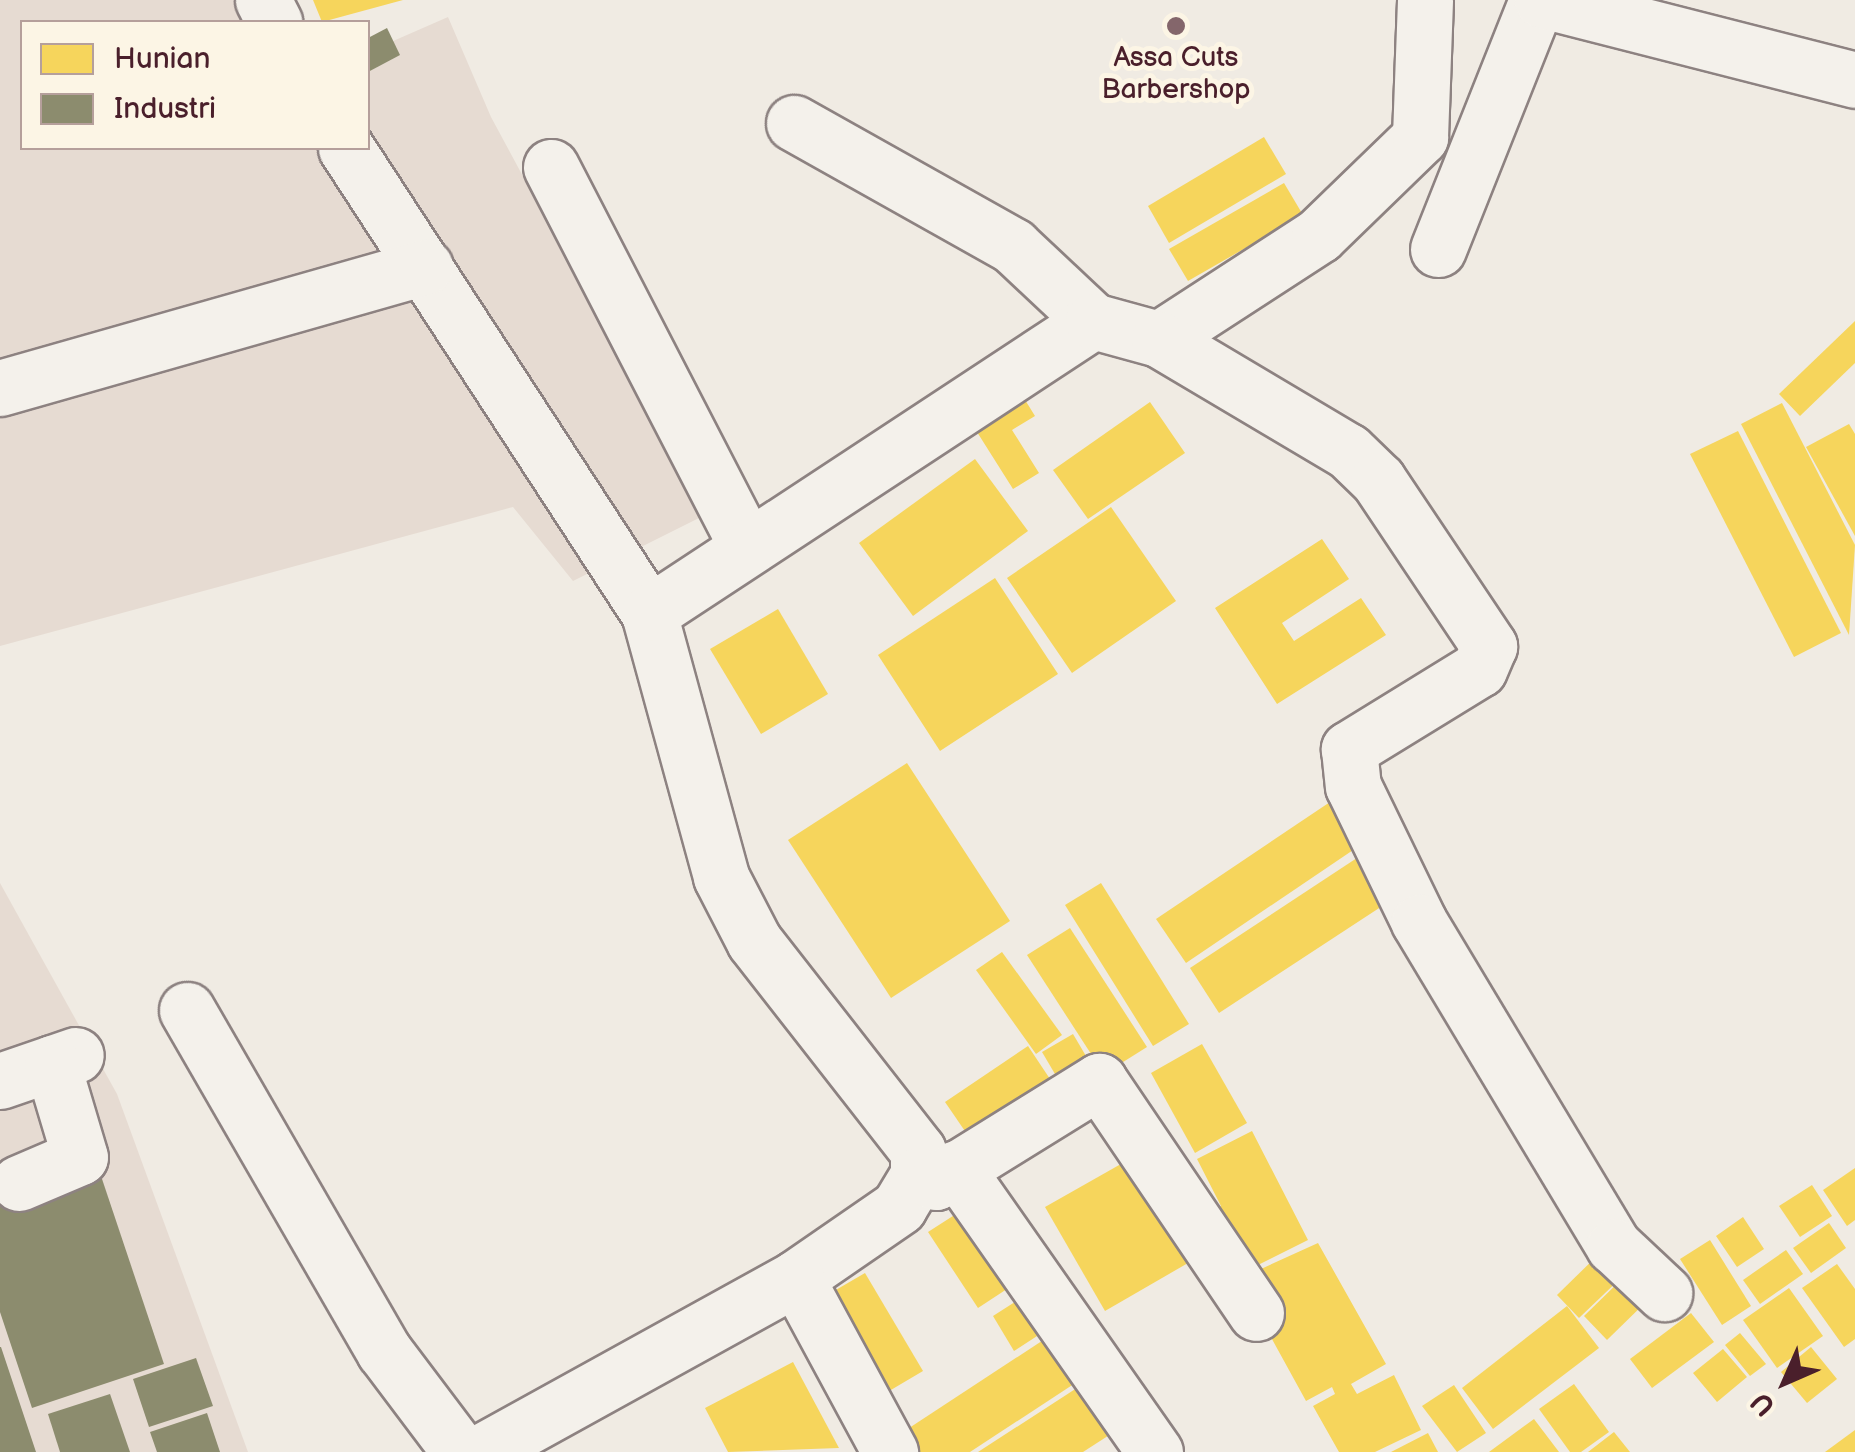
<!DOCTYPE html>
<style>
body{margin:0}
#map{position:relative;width:1855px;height:1452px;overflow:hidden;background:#f0ebe3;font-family:"Balsamiq Sans",sans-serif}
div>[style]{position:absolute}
.built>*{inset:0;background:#e6dbd2}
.homes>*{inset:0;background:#f6d55c}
.industry>*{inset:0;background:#8c8c6e}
.roads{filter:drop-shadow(2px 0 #8d8281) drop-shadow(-2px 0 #8d8281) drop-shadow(0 2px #8d8281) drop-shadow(0 -2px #8d8281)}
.minor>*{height:55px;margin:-27.5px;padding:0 27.5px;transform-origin:27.5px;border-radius:27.5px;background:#f4f1eb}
.major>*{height:55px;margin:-27.5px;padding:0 27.5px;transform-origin:27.5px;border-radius:27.5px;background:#f4f1eb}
.dots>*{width:28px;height:28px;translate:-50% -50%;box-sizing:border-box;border:5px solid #fcf5e5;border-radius:50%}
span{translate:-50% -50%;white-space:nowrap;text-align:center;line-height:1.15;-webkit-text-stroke:10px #fcf5e5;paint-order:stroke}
.poi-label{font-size:28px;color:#4a1f2b}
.legend{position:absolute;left:20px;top:20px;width:350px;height:130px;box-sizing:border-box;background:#fcf5e5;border:2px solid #b59f9b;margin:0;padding:12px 18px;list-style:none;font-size:30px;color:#4a1f2b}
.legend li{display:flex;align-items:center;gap:20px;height:50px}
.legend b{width:50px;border:2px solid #b59f9b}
.north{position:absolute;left:1735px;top:1332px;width:100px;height:100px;-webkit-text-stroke:8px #fcf5e5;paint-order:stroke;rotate:225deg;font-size:28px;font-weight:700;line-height:40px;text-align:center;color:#4a1f2b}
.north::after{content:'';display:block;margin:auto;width:35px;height:45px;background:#4a1f2b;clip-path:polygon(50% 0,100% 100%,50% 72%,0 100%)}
</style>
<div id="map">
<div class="built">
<div style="clip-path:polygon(0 0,277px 0,286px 22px,22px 22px,22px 148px,368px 148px,368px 52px,448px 17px,491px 117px,705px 515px,573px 581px,513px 507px,0 646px)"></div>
<div style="clip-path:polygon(0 883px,117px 1094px,248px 1452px,0 1452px)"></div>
</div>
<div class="homes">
<div style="clip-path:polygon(313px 0,403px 0,322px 22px)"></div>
<div style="clip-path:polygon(1264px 137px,1286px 174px,1169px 243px,1148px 206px)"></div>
<div style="clip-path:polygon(1284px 183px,1303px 215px,1188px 281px,1169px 249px)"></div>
<div style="clip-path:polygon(1855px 321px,1855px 363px,1800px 416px,1779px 394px)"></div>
<div style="clip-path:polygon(1014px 382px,1035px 416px,1012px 430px,1039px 473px,1013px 489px,965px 413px)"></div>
<div style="clip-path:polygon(1150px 402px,1185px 453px,1088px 519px,1053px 470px)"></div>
<div style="clip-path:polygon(1782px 403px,1855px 545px,1849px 635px,1741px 424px)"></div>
<div style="clip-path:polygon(1849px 424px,1855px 434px,1855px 536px,1806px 447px)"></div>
<div style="clip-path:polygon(1738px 431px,1841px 633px,1794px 657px,1690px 454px)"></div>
<div style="clip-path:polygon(975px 459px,1028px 531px,913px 616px,859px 543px)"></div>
<div style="clip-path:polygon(1111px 507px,1176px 601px,1072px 673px,1007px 578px)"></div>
<div style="clip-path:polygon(1322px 539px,1349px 579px,1282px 623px,1294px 641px,1361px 598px,1386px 635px,1277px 704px,1215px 608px)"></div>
<div style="clip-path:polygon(995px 578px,1058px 674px,940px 751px,878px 655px)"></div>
<div style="clip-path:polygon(778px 609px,828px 694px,761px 734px,710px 649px)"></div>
<div style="clip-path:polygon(907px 763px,1010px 921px,891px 998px,788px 840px)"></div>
<div style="clip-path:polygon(1333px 800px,1362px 844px,1186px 963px,1156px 919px)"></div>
<div style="clip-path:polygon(1366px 852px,1396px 897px,1219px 1013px,1190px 968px)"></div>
<div style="clip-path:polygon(1101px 883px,1189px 1024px,1153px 1046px,1065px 905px)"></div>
<div style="clip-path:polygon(1070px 928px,1147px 1047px,1104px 1074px,1027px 955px)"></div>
<div style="clip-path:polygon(1002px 952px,1062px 1035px,1036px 1054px,976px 970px)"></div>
<div style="clip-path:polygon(1073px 1034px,1096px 1073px,1065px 1091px,1042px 1052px)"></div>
<div style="clip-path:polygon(1202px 1044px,1247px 1123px,1195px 1153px,1151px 1073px)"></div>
<div style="clip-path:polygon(1028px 1046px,1052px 1082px,969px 1137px,945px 1102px)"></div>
<div style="clip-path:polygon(1252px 1131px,1308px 1240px,1252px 1268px,1203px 1216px,1221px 1206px,1197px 1159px)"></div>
<div style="clip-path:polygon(1128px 1160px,1188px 1263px,1105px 1311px,1045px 1207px)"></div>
<div style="clip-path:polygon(1855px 1168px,1855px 1220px,1847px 1226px,1823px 1190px)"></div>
<div style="clip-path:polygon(1812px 1185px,1832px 1216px,1800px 1237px,1779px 1206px)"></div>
<div style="clip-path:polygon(970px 1205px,1019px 1281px,978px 1308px,928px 1232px)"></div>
<div style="clip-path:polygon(1743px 1217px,1764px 1249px,1737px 1267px,1716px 1236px)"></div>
<div style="clip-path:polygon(1829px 1223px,1846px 1248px,1811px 1273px,1793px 1248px)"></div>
<div style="clip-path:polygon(1710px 1240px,1751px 1306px,1722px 1325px,1680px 1259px)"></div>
<div style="clip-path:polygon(1318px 1243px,1386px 1364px,1351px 1384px,1357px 1394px,1394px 1375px,1421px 1430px,1375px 1452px,1339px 1452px,1313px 1406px,1335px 1394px,1332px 1387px,1306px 1401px,1239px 1279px)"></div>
<div style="clip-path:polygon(1786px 1250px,1803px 1274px,1760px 1304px,1743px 1280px)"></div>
<div style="clip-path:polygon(1602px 1251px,1625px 1274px,1579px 1318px,1557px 1295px)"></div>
<div style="clip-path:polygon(1837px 1264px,1855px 1289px,1855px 1339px,1844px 1347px,1802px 1288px)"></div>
<div style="clip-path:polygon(865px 1273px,923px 1371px,879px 1397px,822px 1298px)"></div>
<div style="clip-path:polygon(1628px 1273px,1651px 1297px,1607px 1340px,1584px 1316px)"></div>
<div style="clip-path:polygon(1789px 1288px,1823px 1336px,1777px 1368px,1743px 1320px)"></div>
<div style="clip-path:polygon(1032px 1291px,1054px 1325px,1014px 1351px,993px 1316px)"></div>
<div style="clip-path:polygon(1567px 1306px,1599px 1348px,1493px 1429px,1462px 1388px)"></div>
<div style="clip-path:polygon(1691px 1313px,1714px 1342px,1652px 1388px,1630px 1359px)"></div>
<div style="clip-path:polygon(1054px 1333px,1083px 1378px,970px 1452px,912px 1452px,900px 1434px)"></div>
<div style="clip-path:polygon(1740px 1333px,1766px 1364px,1750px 1376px,1725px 1345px)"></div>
<div style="clip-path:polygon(1811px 1347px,1837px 1379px,1807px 1403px,1781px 1372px)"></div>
<div style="clip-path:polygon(1723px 1349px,1747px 1377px,1717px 1402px,1693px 1373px)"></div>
<div style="clip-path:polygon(793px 1362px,839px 1448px,728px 1452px,705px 1408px)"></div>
<div style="clip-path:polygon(1083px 1384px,1114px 1432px,1083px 1452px,978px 1452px)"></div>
<div style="clip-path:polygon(1574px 1384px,1609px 1432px,1581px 1452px,1570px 1452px,1539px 1409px)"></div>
<div style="clip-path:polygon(1454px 1385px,1486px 1433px,1457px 1452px,1422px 1406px)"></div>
<div style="clip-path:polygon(1534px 1419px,1559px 1452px,1489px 1452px)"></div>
<div style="clip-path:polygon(1855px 1430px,1855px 1452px,1825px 1452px)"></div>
<div style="clip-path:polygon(1614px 1432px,1630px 1452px,1588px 1452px)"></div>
<div style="clip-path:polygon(1428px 1433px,1438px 1452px,1391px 1452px)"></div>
</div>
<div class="industry">
<div style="clip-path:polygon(387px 28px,400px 55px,368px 72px,368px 38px)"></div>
<div style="clip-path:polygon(98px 1167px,164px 1364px,32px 1408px,0 1312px,0 1199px)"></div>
<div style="clip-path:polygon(0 1347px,1px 1347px,36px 1452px,0 1452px)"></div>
<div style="clip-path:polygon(196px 1358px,213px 1406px,149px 1427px,133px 1379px)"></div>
<div style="clip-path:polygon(110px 1394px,130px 1452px,60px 1452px,48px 1414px)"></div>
<div style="clip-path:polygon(207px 1413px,220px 1452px,157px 1452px,150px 1432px)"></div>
</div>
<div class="roads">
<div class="minor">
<div style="left:263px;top:0;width:25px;rotate:63deg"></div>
<div style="left:794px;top:123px;width:251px;rotate:29.3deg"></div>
<div style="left:1013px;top:246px;width:110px;rotate:43.2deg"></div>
<div style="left:346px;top:148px;width:555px;rotate:56.91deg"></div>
<div style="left:649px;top:613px;width:274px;rotate:74.7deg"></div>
<div style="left:721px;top:877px;width:72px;rotate:62.7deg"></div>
<div style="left:754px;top:941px;width:266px;rotate:52deg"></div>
<div style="left:918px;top:1151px;width:24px;rotate:90deg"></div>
<div style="left:918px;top:1175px;width:37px;rotate:121deg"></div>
<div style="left:899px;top:1207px;width:125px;rotate:145.4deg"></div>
<div style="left:796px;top:1278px;width:198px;rotate:61.6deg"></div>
<div style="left:551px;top:167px;width:423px;rotate:62.7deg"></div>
<div style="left:1438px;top:249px;width:268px;rotate:-68.3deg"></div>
<div style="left:1159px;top:339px;width:191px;rotate:-33deg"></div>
<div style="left:1319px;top:235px;width:141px;rotate:-44.1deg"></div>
<div style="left:1420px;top:137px;width:137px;rotate:-87.9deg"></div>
<div style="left:0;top:388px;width:442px;rotate:-15.9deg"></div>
<div style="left:649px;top:613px;width:531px;rotate:-33.33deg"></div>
<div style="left:1093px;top:321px;width:68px;rotate:15.3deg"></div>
<div style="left:1159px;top:339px;width:220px;rotate:30.7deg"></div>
<div style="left:1348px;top:451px;width:42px;rotate:44deg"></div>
<div style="left:1378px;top:480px;width:200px;rotate:56.2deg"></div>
<div style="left:1489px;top:646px;width:25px;rotate:113deg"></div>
<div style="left:1479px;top:669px;width:153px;rotate:148.4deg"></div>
<div style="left:1349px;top:749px;width:37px;rotate:84deg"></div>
<div style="left:1353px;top:786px;width:151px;rotate:64.1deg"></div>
<div style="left:1419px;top:922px;width:378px;rotate:59deg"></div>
<div style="left:1614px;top:1246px;width:69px;rotate:43.2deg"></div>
<div style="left:187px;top:1010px;width:394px;rotate:60deg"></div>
<div style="left:384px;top:1351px;width:126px;rotate:53deg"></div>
<div style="left:0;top:1081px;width:80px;rotate:-18.9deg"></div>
<div style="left:956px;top:1168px;width:347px;rotate:55deg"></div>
<div style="left:918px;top:1175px;width:19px;rotate:21deg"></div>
<div style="left:936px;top:1182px;width:192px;rotate:-31.8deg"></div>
<div style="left:1099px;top:1081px;width:280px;rotate:55.9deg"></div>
<div style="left:19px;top:1183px;width:66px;rotate:-23.1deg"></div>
<div style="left:80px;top:1157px;width:98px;rotate:-106.6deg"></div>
<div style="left:481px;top:1452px;width:360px;rotate:-28.9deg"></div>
</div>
<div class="major">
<div style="left:1542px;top:0;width:323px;rotate:14.3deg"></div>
</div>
</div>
<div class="dots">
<div style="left:1176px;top:26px;background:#84666b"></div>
</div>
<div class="poi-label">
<span style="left:1176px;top:74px">Assa Cuts<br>Barbershop</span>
</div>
<ul class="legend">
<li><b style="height:28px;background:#f6d55c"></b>Hunian</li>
<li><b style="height:28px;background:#8c8c6e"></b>Industri</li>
</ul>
<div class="north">U</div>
</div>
